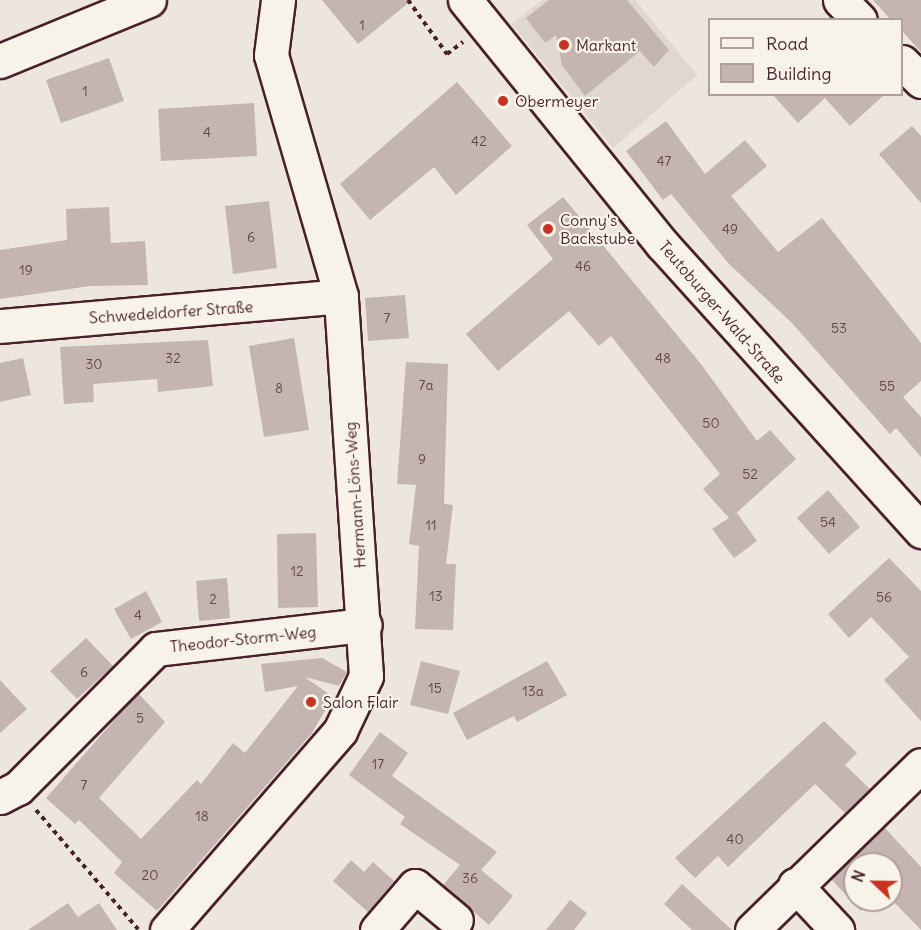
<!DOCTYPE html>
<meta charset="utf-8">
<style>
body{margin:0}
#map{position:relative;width:921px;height:930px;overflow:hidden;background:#ece6dd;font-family:Delius,sans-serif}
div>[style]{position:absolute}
.built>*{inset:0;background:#e0d7d0}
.building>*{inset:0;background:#c4b5b0}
.path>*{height:4px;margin-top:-2px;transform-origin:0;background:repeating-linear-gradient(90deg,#4a1f2b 0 4.5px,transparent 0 9px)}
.roads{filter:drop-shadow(2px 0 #4a1f2b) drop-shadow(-2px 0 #4a1f2b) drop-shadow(0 2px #4a1f2b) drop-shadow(0 -2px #4a1f2b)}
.minor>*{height:33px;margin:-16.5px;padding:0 16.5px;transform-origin:16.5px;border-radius:16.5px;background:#f7f3e8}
.major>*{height:33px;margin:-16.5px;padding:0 16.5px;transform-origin:16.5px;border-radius:16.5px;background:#f7f3e8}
.dots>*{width:16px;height:16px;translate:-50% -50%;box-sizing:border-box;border:3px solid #f7f3e8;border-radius:50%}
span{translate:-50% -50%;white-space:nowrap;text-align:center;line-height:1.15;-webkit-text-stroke:4.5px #f7f3e8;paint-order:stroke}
.number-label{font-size:14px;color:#68444c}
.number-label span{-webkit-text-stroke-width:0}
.poi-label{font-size:16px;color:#4a1f2b}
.left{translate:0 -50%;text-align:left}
.street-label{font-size:16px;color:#4a1f2b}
.legend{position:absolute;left:708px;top:18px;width:195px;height:78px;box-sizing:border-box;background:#f7f3e8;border:2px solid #b29e9c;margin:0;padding:8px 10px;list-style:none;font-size:18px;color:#4a1f2b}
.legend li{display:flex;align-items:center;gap:12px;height:30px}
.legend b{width:30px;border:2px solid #b29e9c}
.north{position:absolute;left:843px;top:852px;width:60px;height:60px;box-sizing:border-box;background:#f7f3e8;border:2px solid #b29e9c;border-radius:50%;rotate:292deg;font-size:16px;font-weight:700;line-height:24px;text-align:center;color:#4a1f2b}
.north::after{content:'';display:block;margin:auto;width:21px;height:27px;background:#c8321e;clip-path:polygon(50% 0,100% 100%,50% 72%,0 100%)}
</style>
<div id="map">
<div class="built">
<div style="clip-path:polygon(542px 0,635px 0,697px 75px,613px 148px,512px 24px)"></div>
</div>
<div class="building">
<div style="clip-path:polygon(322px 0,412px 0,358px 44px)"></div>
<div style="clip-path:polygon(549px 0,627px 0,669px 50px,654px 67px,640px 51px,585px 96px,562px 65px,556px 35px,545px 43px,526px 18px)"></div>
<div style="clip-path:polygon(873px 0,921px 0,921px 52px,902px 31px,902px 20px,891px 20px)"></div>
<div style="clip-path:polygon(109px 58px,124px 101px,61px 123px,46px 80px)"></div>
<div style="clip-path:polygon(457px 82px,512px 146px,456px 195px,434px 167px,370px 220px,340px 184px)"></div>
<div style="clip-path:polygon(772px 94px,885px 94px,850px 126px,825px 98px,798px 123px)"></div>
<div style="clip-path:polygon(254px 103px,257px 156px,161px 161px,158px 109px)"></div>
<div style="clip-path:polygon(666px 121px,705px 174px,745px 140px,767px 166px,731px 196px,778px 252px,822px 218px,921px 343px,921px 381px,903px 397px,921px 417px,921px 457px,896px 428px,890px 434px,791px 322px,729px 264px,671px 194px,663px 200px,626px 151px)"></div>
<div style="clip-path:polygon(912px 126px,921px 136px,921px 203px,879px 154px)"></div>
<div style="clip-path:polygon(563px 197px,701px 364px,757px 441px,770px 430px,796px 459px,733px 516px,737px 513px,757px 541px,734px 558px,712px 529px,729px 518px,703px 489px,720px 474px,611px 336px,599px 346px,569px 311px,498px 371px,466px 334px,553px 259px,527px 225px)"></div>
<div style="clip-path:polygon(269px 201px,277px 268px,233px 274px,225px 206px)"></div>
<div style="clip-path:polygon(109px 207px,111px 243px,145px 241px,148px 285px,90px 286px,0 299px,0 250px,67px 240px,66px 209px)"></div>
<div style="clip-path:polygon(405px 295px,409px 338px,368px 341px,365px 298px)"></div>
<div style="clip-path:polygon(294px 338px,309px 430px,264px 437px,249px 346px)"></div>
<div style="clip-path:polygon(208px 340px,213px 386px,158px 392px,157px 379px,93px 384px,94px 402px,64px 404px,60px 347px)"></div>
<div style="clip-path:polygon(23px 358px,31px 395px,0 402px,0 363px)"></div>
<div style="clip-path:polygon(406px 362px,448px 364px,444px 504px,453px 505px,446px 564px,456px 564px,453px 630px,415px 629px,419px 546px,409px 544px,416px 485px,397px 484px)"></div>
<div style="clip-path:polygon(828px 490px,860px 527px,829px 554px,797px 518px)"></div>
<div style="clip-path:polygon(316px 533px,318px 607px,278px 608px,277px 534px)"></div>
<div style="clip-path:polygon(889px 558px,921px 591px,921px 721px,884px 680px,909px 657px,871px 617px,849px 638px,828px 614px)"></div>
<div style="clip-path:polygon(227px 578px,230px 618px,199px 621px,196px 581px)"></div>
<div style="clip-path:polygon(146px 591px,162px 622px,131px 639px,114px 609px)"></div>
<div style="clip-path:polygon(86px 638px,113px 666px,77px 699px,50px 671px)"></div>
<div style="clip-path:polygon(322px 658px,347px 672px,339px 686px,305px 677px,333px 697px,312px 733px,157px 911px,114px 873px,122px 862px,79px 820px,75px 824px,46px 798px,138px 693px,165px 722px,99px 798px,141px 839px,197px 780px,201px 784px,233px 743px,245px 753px,298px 686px,265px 692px,261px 664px)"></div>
<div style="clip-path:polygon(421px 661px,460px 671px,448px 714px,410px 705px)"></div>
<div style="clip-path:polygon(547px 661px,567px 695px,517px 722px,514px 716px,467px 740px,453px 713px)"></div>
<div style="clip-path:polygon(0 680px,27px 709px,0 733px)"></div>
<div style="clip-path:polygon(824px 721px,857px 753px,845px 765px,870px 789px,845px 813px,815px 784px,728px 867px,718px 856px,695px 878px,675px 858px)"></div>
<div style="clip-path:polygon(380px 732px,408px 753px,392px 776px,497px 852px,481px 870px,513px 896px,489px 925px,443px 885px,460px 865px,400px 824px,405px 817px,349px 775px)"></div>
<div style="clip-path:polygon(884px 827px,921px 867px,921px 930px,891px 899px,891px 864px,855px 864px,855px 900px,873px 900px,861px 911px,831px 879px)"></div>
<div style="clip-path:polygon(351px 860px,364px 872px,373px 862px,394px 881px,368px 912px,333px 881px)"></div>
<div style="clip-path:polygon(682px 884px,732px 930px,692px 930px,664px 904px)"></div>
<div style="clip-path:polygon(570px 900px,587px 913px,574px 930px,546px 930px)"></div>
<div style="clip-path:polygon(68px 903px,78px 917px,99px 903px,117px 930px,28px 930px)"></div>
</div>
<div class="path">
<div style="left:408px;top:0;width:67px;rotate:54.2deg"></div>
<div style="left:447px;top:54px;width:20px;rotate:-37deg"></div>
<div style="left:36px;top:810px;width:157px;rotate:49.4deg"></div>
</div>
<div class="roads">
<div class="minor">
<div style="left:840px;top:0;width:28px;rotate:45deg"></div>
<div style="left:0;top:61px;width:161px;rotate:-22.3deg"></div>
<div style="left:902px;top:62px;width:27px;rotate:45deg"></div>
<div style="left:0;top:326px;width:342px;rotate:-5deg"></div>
<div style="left:0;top:797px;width:20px;rotate:-27deg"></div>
<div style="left:18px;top:788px;width:196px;rotate:-45.2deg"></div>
<div style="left:156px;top:649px;width:210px;rotate:-6.6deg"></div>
<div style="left:795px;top:885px;width:62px;rotate:47deg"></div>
<div style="left:167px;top:930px;width:264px;rotate:-49deg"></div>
<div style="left:340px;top:731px;width:61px;rotate:-64.7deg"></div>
<div style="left:366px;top:676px;width:381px;rotate:-93.8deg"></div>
<div style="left:341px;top:296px;width:251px;rotate:-106.2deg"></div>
<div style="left:271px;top:55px;width:55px;rotate:-82.7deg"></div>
<div style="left:377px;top:930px;width:58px;rotate:-49.2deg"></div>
<div style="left:415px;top:886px;width:53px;rotate:39.7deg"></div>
<div style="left:752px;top:930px;width:236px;rotate:-44.3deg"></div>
</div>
<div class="major">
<div style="left:465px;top:0;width:314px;rotate:51.1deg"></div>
<div style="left:662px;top:244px;width:387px;rotate:47.9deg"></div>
</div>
</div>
<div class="dots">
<div style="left:564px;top:45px;background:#c8321e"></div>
<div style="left:503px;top:101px;background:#c8321e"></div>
<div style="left:548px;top:229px;background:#c8321e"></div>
<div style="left:311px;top:702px;background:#c8321e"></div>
</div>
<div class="number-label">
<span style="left:362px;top:25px">1</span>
<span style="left:85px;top:91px">1</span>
<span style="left:207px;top:132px">4</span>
<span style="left:479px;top:141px">42</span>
<span style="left:664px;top:161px">47</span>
<span style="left:730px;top:229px">49</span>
<span style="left:251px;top:237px">6</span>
<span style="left:583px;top:266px">46</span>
<span style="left:26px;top:270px">19</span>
<span style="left:387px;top:318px">7</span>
<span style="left:839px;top:328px">53</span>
<span style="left:173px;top:358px">32</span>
<span style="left:663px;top:358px">48</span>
<span style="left:94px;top:364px">30</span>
<span style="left:426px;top:385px">7a</span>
<span style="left:887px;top:386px">55</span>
<span style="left:279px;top:388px">8</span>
<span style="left:711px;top:423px">50</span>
<span style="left:422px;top:459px">9</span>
<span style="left:750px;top:474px">52</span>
<span style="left:828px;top:522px">54</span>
<span style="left:431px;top:525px">11</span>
<span style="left:297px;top:571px">12</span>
<span style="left:436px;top:596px">13</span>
<span style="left:884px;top:597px">56</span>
<span style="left:213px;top:599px">2</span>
<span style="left:138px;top:615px">4</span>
<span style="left:84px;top:672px">6</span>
<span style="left:435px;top:688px">15</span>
<span style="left:533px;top:691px">13a</span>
<span style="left:140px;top:718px">5</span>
<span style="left:378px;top:764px">17</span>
<span style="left:84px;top:785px">7</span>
<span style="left:202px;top:816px">18</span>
<span style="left:735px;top:839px">40</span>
<span style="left:150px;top:875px">20</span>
<span style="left:470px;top:878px">36</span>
</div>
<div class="poi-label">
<span class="left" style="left:576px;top:45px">Markant</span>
<span class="left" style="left:515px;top:101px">Obermeyer</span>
<span class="left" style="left:560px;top:229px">Conny's<br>Backstube</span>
<span class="left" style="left:323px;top:702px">Salon Flair</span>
</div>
<div class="street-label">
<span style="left:171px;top:312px;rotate:-4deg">Schwedeldorfer Straße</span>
<span style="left:722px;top:312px;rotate:49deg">Teutoburger-Wald-Straße</span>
<span style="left:355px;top:495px;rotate:-94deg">Hermann-Löns-Weg</span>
<span style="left:243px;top:639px;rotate:-6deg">Theodor-Storm-Weg</span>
</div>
<ul class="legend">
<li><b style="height:8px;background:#f7f3e8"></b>Road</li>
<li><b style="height:16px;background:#c4b5b0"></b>Building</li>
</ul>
<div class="north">N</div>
</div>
